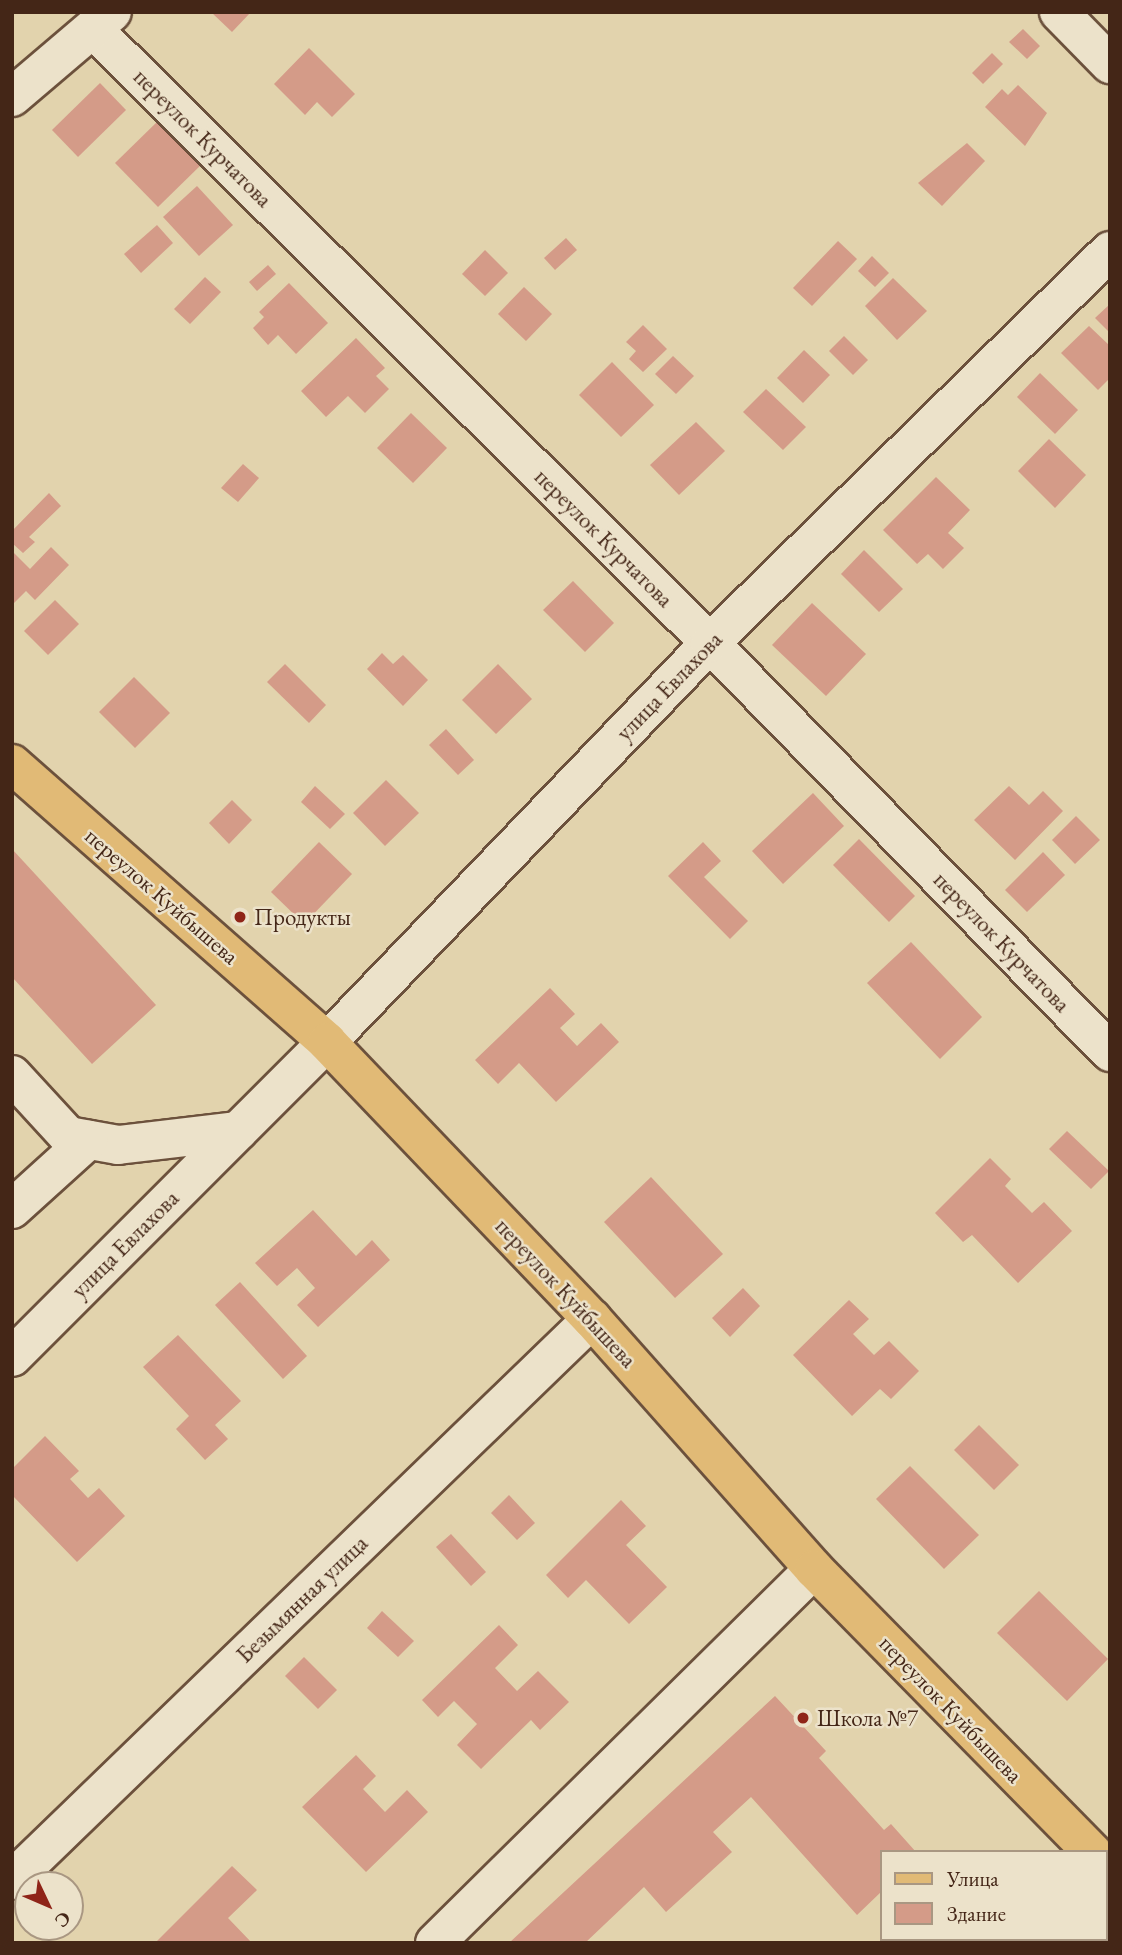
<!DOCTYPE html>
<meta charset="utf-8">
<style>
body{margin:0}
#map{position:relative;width:1122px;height:1955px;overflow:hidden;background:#e2d3ad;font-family:"EB Garamond",serif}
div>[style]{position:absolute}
.building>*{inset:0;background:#d49b88}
.roads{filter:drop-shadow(2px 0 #6c513c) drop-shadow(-2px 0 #6c513c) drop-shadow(0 2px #6c513c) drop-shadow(0 -2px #6c513c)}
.minor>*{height:38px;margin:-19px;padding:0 19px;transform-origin:19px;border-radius:19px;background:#ece2ca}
.major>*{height:38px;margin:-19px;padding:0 19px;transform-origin:19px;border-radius:19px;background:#e1ba76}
.dots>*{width:19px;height:19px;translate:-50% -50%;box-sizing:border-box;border:4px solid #ece2ca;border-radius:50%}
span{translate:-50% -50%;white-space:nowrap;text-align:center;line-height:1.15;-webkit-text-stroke:5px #ece2ca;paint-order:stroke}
.street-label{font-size:23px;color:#442617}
.poi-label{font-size:23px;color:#442617}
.left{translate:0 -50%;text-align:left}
.frame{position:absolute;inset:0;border:14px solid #442617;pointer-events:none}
.legend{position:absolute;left:880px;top:1850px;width:228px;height:91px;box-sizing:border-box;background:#ece2ca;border:2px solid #a99782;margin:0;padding:9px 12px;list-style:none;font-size:21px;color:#442617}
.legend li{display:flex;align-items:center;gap:14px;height:35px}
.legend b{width:35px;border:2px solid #a99782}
.north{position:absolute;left:14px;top:1871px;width:70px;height:70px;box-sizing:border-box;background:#ece2ca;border:2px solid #a99782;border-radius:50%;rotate:134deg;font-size:19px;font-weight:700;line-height:28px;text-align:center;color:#442617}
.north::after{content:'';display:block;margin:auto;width:24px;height:32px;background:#8f2418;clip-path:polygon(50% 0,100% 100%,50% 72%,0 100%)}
</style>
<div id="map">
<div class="building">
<div style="clip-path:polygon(211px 12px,251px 12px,232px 32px)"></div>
<div style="clip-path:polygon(1023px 29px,1040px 46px,1027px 59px,1009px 42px)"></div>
<div style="clip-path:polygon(309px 48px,355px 94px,332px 117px,317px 102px,305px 115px,274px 84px)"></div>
<div style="clip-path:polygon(992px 53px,1003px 64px,983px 84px,972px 73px)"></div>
<div style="clip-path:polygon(100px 83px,126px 110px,78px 157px,52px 130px)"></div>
<div style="clip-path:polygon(1018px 85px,1047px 113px,1025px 146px,985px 107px,1002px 89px,1008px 95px)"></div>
<div style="clip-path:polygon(160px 119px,203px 163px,158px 207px,115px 163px)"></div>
<div style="clip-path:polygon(967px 143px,985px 161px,942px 206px,918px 183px)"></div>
<div style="clip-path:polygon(197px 186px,233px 225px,199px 256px,163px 217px)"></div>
<div style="clip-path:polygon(157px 225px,173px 243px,141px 273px,124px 254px)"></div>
<div style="clip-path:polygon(566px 238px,577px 250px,555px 270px,544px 258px)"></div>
<div style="clip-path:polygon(838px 241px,857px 259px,812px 306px,793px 288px)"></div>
<div style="clip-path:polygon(485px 250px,508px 273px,485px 296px,462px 274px)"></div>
<div style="clip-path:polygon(872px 256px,889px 273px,875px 287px,858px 271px)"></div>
<div style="clip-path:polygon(268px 265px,276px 274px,257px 291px,249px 282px)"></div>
<div style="clip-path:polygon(205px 277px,221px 292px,190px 324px,174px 309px)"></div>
<div style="clip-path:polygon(893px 278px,927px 311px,897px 340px,865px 306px)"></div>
<div style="clip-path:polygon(289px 283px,328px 323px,296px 354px,278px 335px,268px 345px,253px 328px,264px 317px,259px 312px)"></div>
<div style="clip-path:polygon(524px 287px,552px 314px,526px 341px,498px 314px)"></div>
<div style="clip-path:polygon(1110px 304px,1110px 333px,1095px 318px)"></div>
<div style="clip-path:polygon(643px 325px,667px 349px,643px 372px,629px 359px,636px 351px,626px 342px)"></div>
<div style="clip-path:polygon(1089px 326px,1110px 346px,1110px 378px,1098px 390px,1061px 353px)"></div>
<div style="clip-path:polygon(844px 336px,868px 360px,853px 375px,829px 351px)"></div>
<div style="clip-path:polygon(356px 338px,385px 368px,376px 376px,389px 389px,365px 413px,348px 396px,326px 417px,301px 391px)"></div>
<div style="clip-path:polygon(804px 350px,830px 375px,803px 403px,777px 378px)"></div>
<div style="clip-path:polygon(673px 356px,694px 376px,676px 394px,655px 374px)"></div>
<div style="clip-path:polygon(612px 362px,654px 405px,621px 437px,579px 395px)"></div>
<div style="clip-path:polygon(1040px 373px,1078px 410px,1055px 434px,1017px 397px)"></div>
<div style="clip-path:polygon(766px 389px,806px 427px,783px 450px,743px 412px)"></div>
<div style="clip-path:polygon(411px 413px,447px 448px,413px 483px,377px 448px)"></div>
<div style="clip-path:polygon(696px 422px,725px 451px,679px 495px,650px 465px)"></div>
<div style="clip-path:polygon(1049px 439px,1086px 475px,1055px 508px,1018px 471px)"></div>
<div style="clip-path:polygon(243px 464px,259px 478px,238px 502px,221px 488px)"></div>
<div style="clip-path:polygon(936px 477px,970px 510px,948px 533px,964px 548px,943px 569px,928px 554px,917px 564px,883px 530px)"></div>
<div style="clip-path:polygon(49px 493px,61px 506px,29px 537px,35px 542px,23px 553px,12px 543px,12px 531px)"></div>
<div style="clip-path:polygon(51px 547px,69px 565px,35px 600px,26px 591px,12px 605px,12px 551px,30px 569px)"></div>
<div style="clip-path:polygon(864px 550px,903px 589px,879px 612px,841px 574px)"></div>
<div style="clip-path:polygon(573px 581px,614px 623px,585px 652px,543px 610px)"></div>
<div style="clip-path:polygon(55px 600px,79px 624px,48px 655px,24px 631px)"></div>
<div style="clip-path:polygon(812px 603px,866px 654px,826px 696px,772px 645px)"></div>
<div style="clip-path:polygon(382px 653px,393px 664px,403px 655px,428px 680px,403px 706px,367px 669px)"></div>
<div style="clip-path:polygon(285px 664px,326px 705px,309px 723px,267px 682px)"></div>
<div style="clip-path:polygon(498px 664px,532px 699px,496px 734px,462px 700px)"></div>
<div style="clip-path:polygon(134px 677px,170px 713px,135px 748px,99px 712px)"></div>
<div style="clip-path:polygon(446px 729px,474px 760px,458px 775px,429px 745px)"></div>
<div style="clip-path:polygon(386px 780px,419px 813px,385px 846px,353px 813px)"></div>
<div style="clip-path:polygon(315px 786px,345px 814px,330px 829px,301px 802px)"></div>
<div style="clip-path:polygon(1009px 786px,1029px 805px,1043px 791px,1063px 811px,1015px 860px,974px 820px)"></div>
<div style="clip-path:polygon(813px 793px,844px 826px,783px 884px,752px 851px)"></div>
<div style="clip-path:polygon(232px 800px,252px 820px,229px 844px,209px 823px)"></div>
<div style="clip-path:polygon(1076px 816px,1100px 840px,1075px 864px,1052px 840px)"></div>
<div style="clip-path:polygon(859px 839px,915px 896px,889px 922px,833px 865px)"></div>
<div style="clip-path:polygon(319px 842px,352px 874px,304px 924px,271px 892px)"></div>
<div style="clip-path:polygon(703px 842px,721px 861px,704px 877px,748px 921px,730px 939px,668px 876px)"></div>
<div style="clip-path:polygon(12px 849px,156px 1005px,92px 1064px,12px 977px)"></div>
<div style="clip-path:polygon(1043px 852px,1065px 875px,1027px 912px,1005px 890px)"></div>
<div style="clip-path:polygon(911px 942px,982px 1017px,940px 1059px,867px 983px)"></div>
<div style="clip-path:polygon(550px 988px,575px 1014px,560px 1028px,577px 1046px,601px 1023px,619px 1042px,556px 1102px,519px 1063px,498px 1084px,475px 1060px)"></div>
<div style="clip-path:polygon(1067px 1131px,1109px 1171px,1091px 1189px,1049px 1149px)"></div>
<div style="clip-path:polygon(990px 1158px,1011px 1179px,1005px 1186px,1032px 1213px,1044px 1202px,1072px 1231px,1018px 1283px,972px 1235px,963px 1242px,935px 1213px)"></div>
<div style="clip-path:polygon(651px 1177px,723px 1254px,675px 1298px,604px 1222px)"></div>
<div style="clip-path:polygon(313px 1210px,356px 1256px,372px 1240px,390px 1260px,318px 1327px,297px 1305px,315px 1288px,297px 1268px,277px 1286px,255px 1263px)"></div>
<div style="clip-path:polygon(240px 1282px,307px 1356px,283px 1379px,215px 1305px)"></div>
<div style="clip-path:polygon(743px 1288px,760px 1306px,730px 1337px,712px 1318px)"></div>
<div style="clip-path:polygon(849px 1300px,869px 1319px,853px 1334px,874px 1355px,889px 1341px,919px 1371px,891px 1399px,880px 1389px,852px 1416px,793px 1355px)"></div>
<div style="clip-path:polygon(178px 1335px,241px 1401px,215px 1425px,228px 1439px,205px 1460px,176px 1429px,189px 1416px,143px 1367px)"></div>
<div style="clip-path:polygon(979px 1425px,1019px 1465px,994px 1490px,954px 1450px)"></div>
<div style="clip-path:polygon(45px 1436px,79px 1471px,70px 1479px,88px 1498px,99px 1488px,125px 1516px,77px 1562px,12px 1495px,12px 1469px)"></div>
<div style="clip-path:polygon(910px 1466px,979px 1535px,944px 1569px,876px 1499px)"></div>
<div style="clip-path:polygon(509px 1495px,535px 1523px,517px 1540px,491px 1513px)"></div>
<div style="clip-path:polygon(621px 1500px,646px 1526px,626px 1545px,667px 1587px,629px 1624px,586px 1580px,568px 1598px,546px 1575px)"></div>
<div style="clip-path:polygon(451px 1534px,486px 1572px,471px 1586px,436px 1547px)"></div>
<div style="clip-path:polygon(1039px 1591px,1108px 1659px,1067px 1701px,997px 1633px)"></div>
<div style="clip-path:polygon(382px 1611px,414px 1641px,398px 1657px,367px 1628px)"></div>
<div style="clip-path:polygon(499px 1625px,518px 1645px,495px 1668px,517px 1691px,538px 1671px,569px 1702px,540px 1730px,531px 1720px,481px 1769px,457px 1745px,477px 1724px,454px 1701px,438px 1717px,422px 1700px)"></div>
<div style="clip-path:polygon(304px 1657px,337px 1690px,318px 1709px,285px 1676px)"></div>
<div style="clip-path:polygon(775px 1696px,826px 1751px,819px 1758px,884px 1830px,891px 1824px,916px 1852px,882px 1852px,882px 1891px,857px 1915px,751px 1797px,713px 1832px,732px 1852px,666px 1912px,644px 1887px,585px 1943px,509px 1943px)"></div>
<div style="clip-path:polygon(356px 1755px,376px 1776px,363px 1789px,385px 1812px,407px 1790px,428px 1812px,366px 1872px,302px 1807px)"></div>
<div style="clip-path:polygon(232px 1866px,257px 1890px,228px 1918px,252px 1943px,155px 1943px)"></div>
</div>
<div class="roads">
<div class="minor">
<div style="left:1059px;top:12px;width:73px;rotate:45.6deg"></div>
<div style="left:94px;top:30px;width:869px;rotate:44.86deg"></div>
<div style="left:710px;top:643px;width:572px;rotate:45.64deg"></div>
<div style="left:12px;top:97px;width:131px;rotate:-40.4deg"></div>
<div style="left:12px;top:1075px;width:83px;rotate:47.4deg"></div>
<div style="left:68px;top:1136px;width:51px;rotate:10.2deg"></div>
<div style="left:118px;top:1145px;width:121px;rotate:-6.7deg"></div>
<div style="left:12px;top:1209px;width:103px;rotate:-42.2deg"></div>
<div style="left:12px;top:1357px;width:445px;rotate:-45deg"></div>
<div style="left:327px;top:1042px;width:553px;rotate:-46.17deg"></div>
<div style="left:710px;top:643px;width:560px;rotate:-44.42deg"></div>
<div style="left:12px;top:1880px;width:807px;rotate:-44.05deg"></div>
<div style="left:435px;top:1943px;width:532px;rotate:-44.62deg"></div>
</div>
<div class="major">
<div style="left:12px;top:764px;width:420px;rotate:41.4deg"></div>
<div style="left:327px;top:1042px;width:383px;rotate:46.3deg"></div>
<div style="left:592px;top:1319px;width:334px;rotate:48.4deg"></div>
<div style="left:814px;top:1569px;width:397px;rotate:45.5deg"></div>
</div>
</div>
<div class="dots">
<div style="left:240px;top:917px;background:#8f2418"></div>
<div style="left:803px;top:1718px;background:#8f2418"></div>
</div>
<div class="street-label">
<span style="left:203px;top:138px;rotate:45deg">переулок Курчатова</span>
<span style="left:604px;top:538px;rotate:45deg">переулок Курчатова</span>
<span style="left:669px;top:686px;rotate:-46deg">улица Евлахова</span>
<span style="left:162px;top:896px;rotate:41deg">переулок Куйбышева</span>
<span style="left:1002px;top:942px;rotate:46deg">переулок Курчатова</span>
<span style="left:125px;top:1244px;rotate:-45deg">улица Евлахова</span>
<span style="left:566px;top:1293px;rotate:47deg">переулок Куйбышева</span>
<span style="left:302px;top:1599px;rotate:-44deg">Безымянная улица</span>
<span style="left:951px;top:1709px;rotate:46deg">переулок Куйбышева</span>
</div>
<div class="poi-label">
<span class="left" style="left:254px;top:917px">Продукты</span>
<span class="left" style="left:817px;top:1718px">Школа №7</span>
</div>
<div class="frame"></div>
<ul class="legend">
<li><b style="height:9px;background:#e1ba76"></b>Улица</li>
<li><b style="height:19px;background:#d49b88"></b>Здание</li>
</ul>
<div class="north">С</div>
</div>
